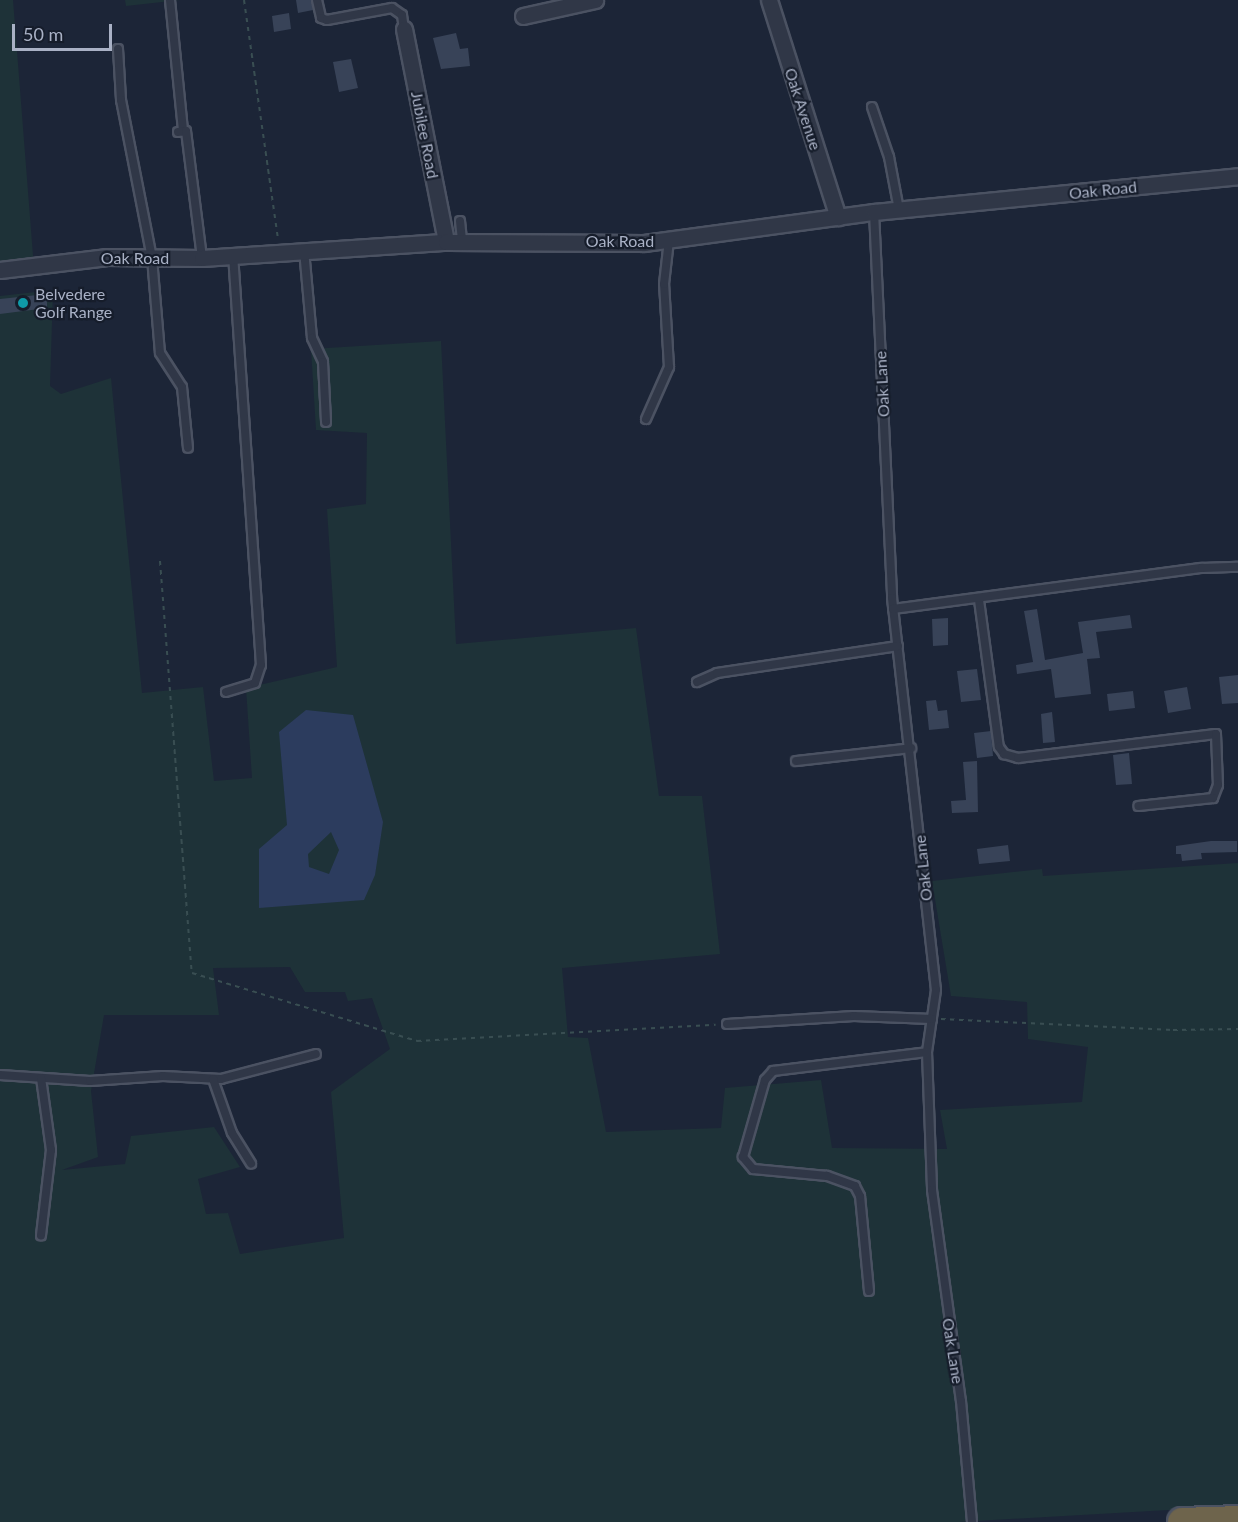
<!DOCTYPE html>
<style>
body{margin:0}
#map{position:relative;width:1238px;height:1522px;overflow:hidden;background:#1c2537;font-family:Lato,sans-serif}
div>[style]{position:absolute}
.green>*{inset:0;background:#1e3238}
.water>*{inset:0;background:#2c3c5e}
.building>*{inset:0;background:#384358}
.path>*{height:2px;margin-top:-1px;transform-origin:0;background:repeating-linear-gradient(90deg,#394e52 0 4.5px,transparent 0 9px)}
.roads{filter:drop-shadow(2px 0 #4b5262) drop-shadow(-2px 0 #4b5262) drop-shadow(0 2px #4b5262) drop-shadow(0 -2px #4b5262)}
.lane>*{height:8px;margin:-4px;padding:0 4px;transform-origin:4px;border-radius:4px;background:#303747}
.street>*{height:15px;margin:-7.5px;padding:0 7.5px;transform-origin:7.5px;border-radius:7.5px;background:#303747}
.highway>*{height:28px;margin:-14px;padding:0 14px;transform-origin:14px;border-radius:14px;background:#6e644c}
.dots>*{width:16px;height:16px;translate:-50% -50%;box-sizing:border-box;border:3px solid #161d2b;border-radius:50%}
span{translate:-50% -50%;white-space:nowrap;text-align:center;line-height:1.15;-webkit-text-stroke:4.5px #161d2b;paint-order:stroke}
.street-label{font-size:16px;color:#a9b1c5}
.poi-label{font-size:16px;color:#a9b1c5}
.left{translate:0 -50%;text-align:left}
.scale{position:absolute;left:12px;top:24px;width:100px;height:27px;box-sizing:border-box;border:3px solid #a9b1c5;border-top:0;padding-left:8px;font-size:18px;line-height:21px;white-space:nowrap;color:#a9b1c5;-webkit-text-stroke:4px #161d2b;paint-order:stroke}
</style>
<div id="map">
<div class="green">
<div style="clip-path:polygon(0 0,13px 0,34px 268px,0 270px)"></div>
<div style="clip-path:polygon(125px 0,180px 0,126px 6px)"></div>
<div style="clip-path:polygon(evenodd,53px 290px,50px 386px,61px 394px,111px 378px,142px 693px,203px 687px,214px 781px,252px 778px,246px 688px,337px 667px,327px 509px,366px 504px,367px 433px,316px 430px,311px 349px,441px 341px,456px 644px,636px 628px,659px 796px,702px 796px,720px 954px,562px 968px,568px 1037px,588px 1038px,606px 1132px,721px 1128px,725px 1088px,821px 1080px,832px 1148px,947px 1149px,940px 1110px,1082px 1102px,1088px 1047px,1028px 1039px,1027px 1002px,951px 996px,932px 881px,1042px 869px,1043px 876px,1238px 863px,1238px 1506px,959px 1522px,0 1522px,0 296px,53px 290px,290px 967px,305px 992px,345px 992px,348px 1001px,372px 998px,390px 1049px,331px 1092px,344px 1238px,240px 1254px,228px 1213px,206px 1214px,198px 1179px,240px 1167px,214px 1127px,131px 1136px,125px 1164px,62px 1170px,98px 1157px,91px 1091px,104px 1015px,219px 1015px,213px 968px,290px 967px)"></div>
</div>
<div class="water">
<div style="clip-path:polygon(evenodd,306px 710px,353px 715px,383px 822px,375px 875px,364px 900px,259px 908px,259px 849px,287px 825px,279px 732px,306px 710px,331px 832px,339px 850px,329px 874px,309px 867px,308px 854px,331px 832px)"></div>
</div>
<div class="building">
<div style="clip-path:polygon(296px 0,311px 0,313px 10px,298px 13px)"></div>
<div style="clip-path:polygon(289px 13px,291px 29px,274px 32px,272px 16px)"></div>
<div style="clip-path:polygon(456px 33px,460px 49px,468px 48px,470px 66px,441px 69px,433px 38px)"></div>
<div style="clip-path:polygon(351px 59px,358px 88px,339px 92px,333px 62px)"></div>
<div style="clip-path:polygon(47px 294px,47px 308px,0 314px,0 299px)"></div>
<div style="clip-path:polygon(1037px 609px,1045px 660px,1083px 653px,1078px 622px,1130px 615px,1132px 628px,1096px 632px,1100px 658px,1087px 659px,1091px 694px,1055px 698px,1051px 669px,1017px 674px,1016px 665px,1033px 662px,1024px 611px)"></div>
<div style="clip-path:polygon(948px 618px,948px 645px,933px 646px,932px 619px)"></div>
<div style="clip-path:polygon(977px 669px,981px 700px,961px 702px,957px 671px)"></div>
<div style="clip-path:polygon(1238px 675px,1238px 703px,1222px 704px,1219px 677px)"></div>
<div style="clip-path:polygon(1187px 687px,1191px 709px,1168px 713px,1164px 691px)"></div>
<div style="clip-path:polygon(1133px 691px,1135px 708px,1109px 711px,1107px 694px)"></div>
<div style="clip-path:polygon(936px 700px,938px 711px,947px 710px,949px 728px,929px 730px,926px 701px)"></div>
<div style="clip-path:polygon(1052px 712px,1055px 742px,1043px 743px,1041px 714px)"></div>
<div style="clip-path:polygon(991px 731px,993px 756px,977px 758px,974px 733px)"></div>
<div style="clip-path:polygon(1129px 753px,1132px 784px,1116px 785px,1113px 755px)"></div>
<div style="clip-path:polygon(977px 761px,978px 812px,952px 813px,951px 801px,966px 800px,963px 762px)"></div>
<div style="clip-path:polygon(1211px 841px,1237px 841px,1237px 852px,1201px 853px,1202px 859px,1182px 861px,1181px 854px,1176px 854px,1176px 846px)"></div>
<div style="clip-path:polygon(1008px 845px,1010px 861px,979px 864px,977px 849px)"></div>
</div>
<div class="path">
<div style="left:244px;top:0;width:242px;rotate:81.9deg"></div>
<div style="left:160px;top:561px;width:413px;rotate:85.6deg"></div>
<div style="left:192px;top:973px;width:235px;rotate:16.8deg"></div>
<div style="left:417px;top:1041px;width:299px;rotate:-3.1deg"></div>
<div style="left:941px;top:1019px;width:232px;rotate:2.7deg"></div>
<div style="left:1173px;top:1030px;width:65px;rotate:-0.9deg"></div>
</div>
<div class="roads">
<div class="lane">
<div style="left:170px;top:0;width:132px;rotate:84.3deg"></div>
<div style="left:317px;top:0;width:18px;rotate:77deg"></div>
<div style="left:321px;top:18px;width:6px;rotate:18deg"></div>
<div style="left:327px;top:20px;width:66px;rotate:-10.5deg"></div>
<div style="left:392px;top:8px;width:12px;rotate:35deg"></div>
<div style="left:402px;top:15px;width:14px;rotate:82deg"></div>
<div style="left:118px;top:49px;width:51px;rotate:86.6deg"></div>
<div style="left:121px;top:100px;width:161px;rotate:78.9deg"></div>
<div style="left:152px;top:258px;width:95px;rotate:85.2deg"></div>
<div style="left:160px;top:353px;width:40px;rotate:57.1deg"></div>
<div style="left:182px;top:387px;width:61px;rotate:84.4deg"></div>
<div style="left:872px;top:107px;width:53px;rotate:71.2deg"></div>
<div style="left:889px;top:157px;width:54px;rotate:79.3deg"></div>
<div style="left:178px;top:132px;width:8px;rotate:-7deg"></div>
<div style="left:186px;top:131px;width:128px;rotate:82.8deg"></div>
<div style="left:874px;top:212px;width:386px;rotate:87.3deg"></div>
<div style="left:892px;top:598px;width:394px;rotate:83.6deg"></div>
<div style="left:936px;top:990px;width:63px;rotate:98.3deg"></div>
<div style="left:927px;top:1052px;width:138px;rotate:87.9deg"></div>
<div style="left:932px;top:1190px;width:213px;rotate:82.2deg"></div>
<div style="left:961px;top:1401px;width:121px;rotate:84.8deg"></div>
<div style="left:460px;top:221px;width:20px;rotate:84deg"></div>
<div style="left:304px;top:250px;width:88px;rotate:84.8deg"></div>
<div style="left:312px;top:338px;width:26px;rotate:65deg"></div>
<div style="left:323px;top:362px;width:60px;rotate:87.1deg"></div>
<div style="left:646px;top:419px;width:57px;rotate:-66.1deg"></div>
<div style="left:669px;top:367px;width:83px;rotate:-93.4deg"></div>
<div style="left:664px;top:284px;width:44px;rotate:-83.5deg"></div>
<div style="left:979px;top:600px;width:148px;rotate:82.3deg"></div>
<div style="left:999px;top:747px;width:9px;rotate:54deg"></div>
<div style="left:1004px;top:754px;width:15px;rotate:16deg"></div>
<div style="left:1018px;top:758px;width:199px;rotate:-6.9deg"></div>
<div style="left:1216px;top:734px;width:51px;rotate:87.8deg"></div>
<div style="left:1218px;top:785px;width:14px;rotate:111deg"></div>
<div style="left:1213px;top:798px;width:75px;rotate:173.9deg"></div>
<div style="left:893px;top:609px;width:312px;rotate:-7.6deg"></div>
<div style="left:1202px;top:568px;width:36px;rotate:-2deg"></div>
<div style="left:697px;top:682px;width:22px;rotate:-24deg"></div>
<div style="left:717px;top:673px;width:183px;rotate:-8.5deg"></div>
<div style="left:226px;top:692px;width:30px;rotate:-17deg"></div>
<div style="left:255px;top:683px;width:19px;rotate:-72deg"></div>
<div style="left:261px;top:665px;width:410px;rotate:-93.9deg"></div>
<div style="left:796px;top:761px;width:116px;rotate:-6.4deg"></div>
<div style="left:727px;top:1024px;width:127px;rotate:-3.6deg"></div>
<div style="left:854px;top:1016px;width:78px;rotate:2.2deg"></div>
<div style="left:0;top:1075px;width:90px;rotate:3.8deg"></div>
<div style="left:90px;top:1081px;width:73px;rotate:-3.9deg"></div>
<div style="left:163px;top:1076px;width:58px;rotate:3deg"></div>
<div style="left:221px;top:1079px;width:98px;rotate:-14.7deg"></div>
<div style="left:41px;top:1078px;width:73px;rotate:82.1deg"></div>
<div style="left:51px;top:1150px;width:86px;rotate:96.7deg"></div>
<div style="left:213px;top:1079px;width:57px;rotate:70.6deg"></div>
<div style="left:232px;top:1133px;width:36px;rotate:58deg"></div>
<div style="left:869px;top:1291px;width:95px;rotate:-95.4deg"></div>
<div style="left:860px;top:1196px;width:11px;rotate:-117deg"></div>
<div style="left:855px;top:1186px;width:30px;rotate:-160deg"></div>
<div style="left:827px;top:1176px;width:74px;rotate:-174.6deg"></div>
<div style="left:753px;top:1169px;width:16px;rotate:-130deg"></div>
<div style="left:743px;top:1157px;width:80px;rotate:-74.1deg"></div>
<div style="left:765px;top:1080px;width:12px;rotate:-48deg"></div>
<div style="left:773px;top:1071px;width:155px;rotate:-7deg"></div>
</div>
<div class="street">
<div style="left:769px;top:0;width:228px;rotate:72.4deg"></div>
<div style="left:523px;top:16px;width:74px;rotate:-12.5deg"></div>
<div style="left:404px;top:29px;width:217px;rotate:78.8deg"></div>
<div style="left:0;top:270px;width:108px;rotate:-6.9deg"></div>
<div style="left:107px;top:257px;width:95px;rotate:0.6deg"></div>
<div style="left:202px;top:258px;width:245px;rotate:-3.8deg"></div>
<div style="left:446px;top:242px;width:198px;rotate:0.3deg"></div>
<div style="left:644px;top:243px;width:232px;rotate:-7.7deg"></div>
<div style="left:874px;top:212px;width:366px;rotate:-5.6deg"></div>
</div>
<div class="highway">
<div style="left:1182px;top:1522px;width:56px;rotate:-2deg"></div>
</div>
</div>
<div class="dots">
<div style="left:23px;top:303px;background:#0f9aa8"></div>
</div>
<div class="street-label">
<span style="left:803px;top:109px;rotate:72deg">Oak Avenue</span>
<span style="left:425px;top:135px;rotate:79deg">Jubilee Road</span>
<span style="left:1103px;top:190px;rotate:-6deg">Oak Road</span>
<span style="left:620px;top:241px">Oak Road</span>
<span style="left:135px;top:258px">Oak Road</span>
<span style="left:882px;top:384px;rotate:-93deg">Oak Lane</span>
<span style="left:923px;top:868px;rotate:-96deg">Oak Lane</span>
<span style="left:953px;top:1351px;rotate:81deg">Oak Lane</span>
</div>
<div class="poi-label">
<span class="left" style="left:35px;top:303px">Belvedere<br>Golf Range</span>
</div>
<div class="scale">50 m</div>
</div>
